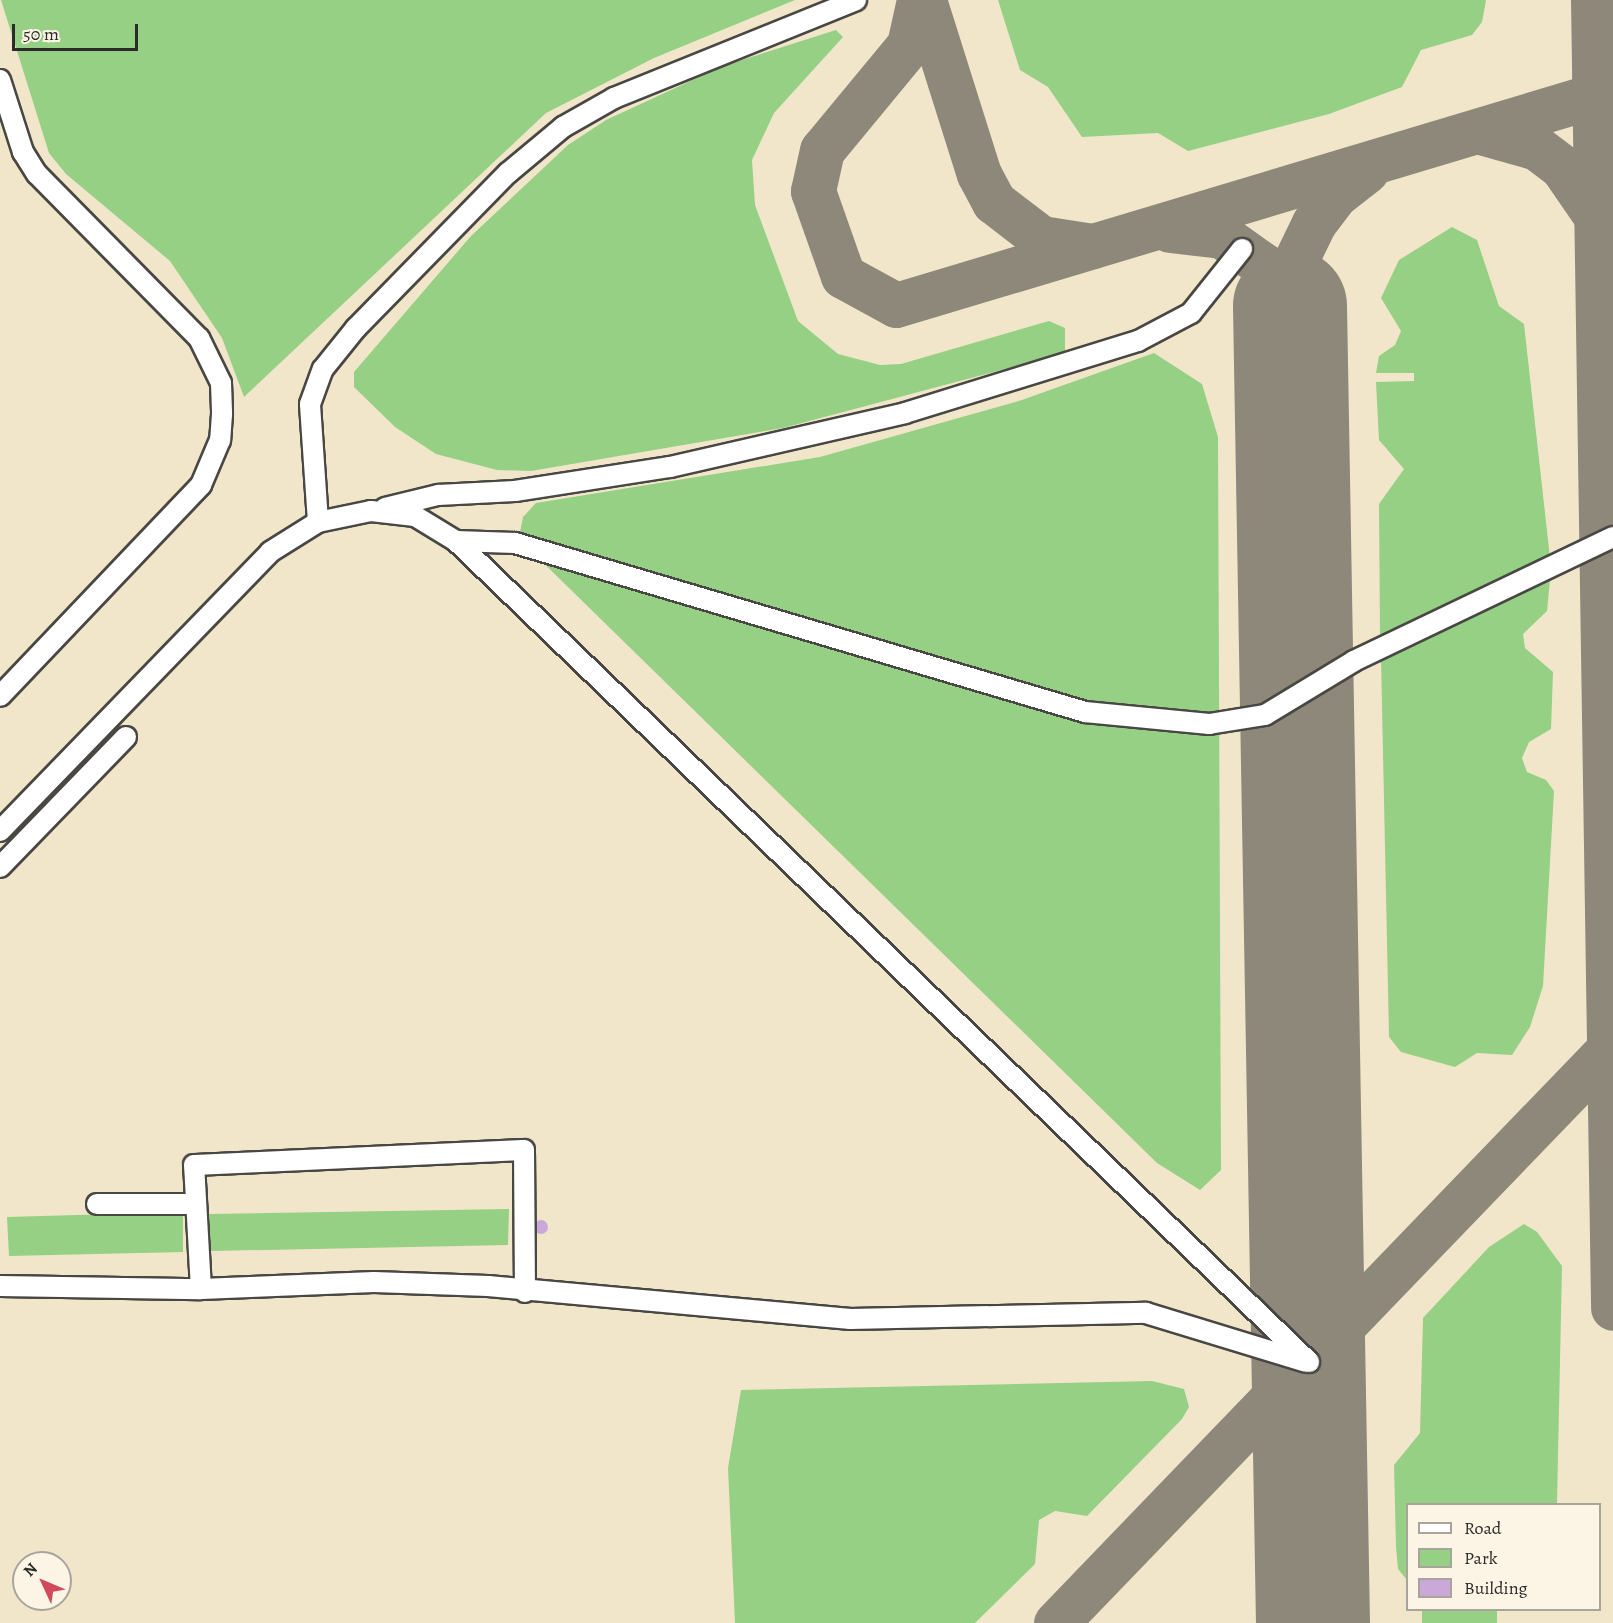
<!DOCTYPE html>
<style>
body{margin:0}
#map{position:relative;width:1613px;height:1623px;overflow:hidden;background:#f1e6ca;font-family:Alegreya,serif}
div>[style]{position:absolute}
.green>*{inset:0;background:#95d084}
.taxiway>*{height:45px;margin:-22.5px;padding:0 22.5px;transform-origin:22.5px;border-radius:22.5px;background:#8e887a}
.runway>*{height:114px;margin:-57px;padding:0 57px;transform-origin:57px;border-radius:57px;background:#8e887a}
.building>*{inset:0;background:#caa9d9}
.round{border-radius:50%}
.roads{filter:drop-shadow(2px 0 #494743) drop-shadow(-2px 0 #494743) drop-shadow(0 2px #494743) drop-shadow(0 -2px #494743)}
.minor>*{height:20px;margin:-10px;padding:0 10px;transform-origin:10px;border-radius:10px;background:#fff}
span{translate:-50% -50%;white-space:nowrap;text-align:center;line-height:1.15;-webkit-text-stroke:4.5px #fcf5e5;paint-order:stroke}
.legend{position:absolute;left:1406px;top:1503px;width:195px;height:108px;box-sizing:border-box;background:#fcf5e5;border:2px solid #a8a49b;margin:0;padding:8px 10px;list-style:none;font-size:18px;color:#2b2b2b}
.legend li{display:flex;align-items:center;gap:12px;height:30px}
.legend b{width:30px;border:2px solid #a8a49b}
.north{position:absolute;left:12px;top:1551px;width:60px;height:60px;box-sizing:border-box;background:#fcf5e5;border:2px solid #a8a49b;border-radius:50%;rotate:314deg;font-size:16px;font-weight:700;line-height:24px;text-align:center;color:#2b2b2b}
.north::after{content:'';display:block;margin:auto;width:21px;height:27px;background:#d1495b;clip-path:polygon(50% 0,100% 100%,50% 72%,0 100%)}
.scale{position:absolute;left:12px;top:24px;width:126px;height:27px;box-sizing:border-box;border:3px solid #2b2b2b;border-top:0;padding-left:8px;font-size:18px;line-height:21px;white-space:nowrap;color:#2b2b2b;-webkit-text-stroke:4px #fcf5e5;paint-order:stroke}
</style>
<div id="map">
<div class="green">
<div style="clip-path:polygon(1px 0,795px 0,654px 58px,546px 113px,244px 397px,222px 338px,170px 261px,66px 174px,49px 153px)"></div>
<div style="clip-path:polygon(998px 0,1486px 0,1482px 22px,1472px 35px,1421px 50px,1402px 87px,1329px 114px,1188px 151px,1158px 133px,1082px 137px,1048px 87px,1020px 70px)"></div>
<div style="clip-path:polygon(836px 30px,843px 37px,774px 113px,752px 160px,755px 205px,798px 321px,838px 354px,880px 365px,901px 364px,1049px 321px,1065px 328px,1065px 353px,783px 428px,531px 471px,497px 470px,436px 454px,395px 427px,354px 387px,354px 372px,471px 236px,568px 145px,606px 120px,723px 66px)"></div>
<div style="clip-path:polygon(1452px 227px,1477px 240px,1499px 306px,1524px 324px,1550px 558px,1380px 636px,1379px 504px,1404px 469px,1379px 440px,1376px 382px,1414px 381px,1414px 373px,1376px 373px,1379px 356px,1395px 345px,1401px 331px,1381px 298px,1399px 260px)"></div>
<div style="clip-path:polygon(1154px 353px,1202px 384px,1218px 437px,1221px 1170px,1200px 1190px,1157px 1163px,524px 544px,520px 532px,523px 517px,536px 503px,820px 457px,1019px 401px)"></div>
<div style="clip-path:polygon(1550px 580px,1547px 611px,1523px 634px,1525px 648px,1553px 672px,1551px 729px,1529px 742px,1522px 758px,1527px 772px,1546px 780px,1554px 791px,1543px 986px,1530px 1027px,1512px 1055px,1477px 1053px,1455px 1067px,1401px 1052px,1389px 1037px,1381px 658px)"></div>
<div style="clip-path:polygon(509px 1209px,508px 1245px,211px 1251px,209px 1214px)"></div>
<div style="clip-path:polygon(183px 1212px,183px 1252px,9px 1256px,7px 1217px)"></div>
<div style="clip-path:polygon(1524px 1224px,1537px 1232px,1562px 1266px,1557px 1504px,1408px 1504px,1407px 1580px,1398px 1569px,1396px 1547px,1394px 1465px,1420px 1433px,1423px 1318px,1489px 1247px)"></div>
<div style="clip-path:polygon(1152px 1381px,1184px 1389px,1189px 1407px,1182px 1419px,1087px 1516px,1055px 1511px,1039px 1520px,1035px 1564px,975px 1623px,735px 1623px,728px 1468px,741px 1390px)"></div>
<div style="clip-path:polygon(1422px 1610px,1497px 1610px,1497px 1623px,1422px 1623px)"></div>
</div>
<div class="taxiway">
<div style="left:919px;top:0;width:46px;rotate:102.5deg"></div>
<div style="left:909px;top:45px;width:136px;rotate:129.6deg"></div>
<div style="left:822px;top:150px;width:42px;rotate:102.4deg"></div>
<div style="left:813px;top:191px;width:90px;rotate:70.6deg"></div>
<div style="left:843px;top:276px;width:60px;rotate:28.7deg"></div>
<div style="left:896px;top:305px;width:749px;rotate:-16.69deg"></div>
<div style="left:924px;top:0;width:182px;rotate:72.5deg"></div>
<div style="left:979px;top:174px;width:32px;rotate:62deg"></div>
<div style="left:994px;top:202px;width:59px;rotate:37.5deg"></div>
<div style="left:1041px;top:238px;width:52px;rotate:8.9deg"></div>
<div style="left:1593px;top:0;width:1308px;rotate:89.12deg"></div>
<div style="left:1481px;top:132px;width:58px;rotate:15.9deg"></div>
<div style="left:1537px;top:148px;width:31px;rotate:37deg"></div>
<div style="left:1562px;top:167px;width:62px;rotate:55.5deg"></div>
<div style="left:1170px;top:230px;width:52px;rotate:6.6deg"></div>
<div style="left:1222px;top:236px;width:54px;rotate:35.2deg"></div>
<div style="left:1266px;top:267px;width:46px;rotate:58.4deg"></div>
<div style="left:1290px;top:306px;width:46px;rotate:-82.6deg"></div>
<div style="left:1296px;top:260px;width:41px;rotate:-64.1deg"></div>
<div style="left:1314px;top:223px;width:34px;rotate:-53deg"></div>
<div style="left:1334px;top:196px;width:41px;rotate:-38deg"></div>
<div style="left:1056px;top:1623px;width:803px;rotate:-46.06deg"></div>
</div>
<div class="runway">
<div style="left:1290px;top:306px;width:1317px;rotate:89deg"></div>
</div>
<div class="building">
<div class="round" style="left:534px;top:1220px;width:14px;height:14px"></div>
</div>
<div class="roads">
<div class="minor">
<div style="left:0;top:80px;width:76px;rotate:72.3deg"></div>
<div style="left:23px;top:152px;width:26px;rotate:58deg"></div>
<div style="left:37px;top:174px;width:231px;rotate:45.4deg"></div>
<div style="left:199px;top:338px;width:50px;rotate:63.9deg"></div>
<div style="left:221px;top:383px;width:31px;rotate:88deg"></div>
<div style="left:222px;top:414px;width:26px;rotate:94deg"></div>
<div style="left:220px;top:440px;width:49px;rotate:112.9deg"></div>
<div style="left:201px;top:485px;width:291px;rotate:133.6deg"></div>
<div style="left:385px;top:508px;width:55px;rotate:-13.8deg"></div>
<div style="left:438px;top:495px;width:77px;rotate:-3deg"></div>
<div style="left:515px;top:491px;width:157px;rotate:-8.8deg"></div>
<div style="left:670px;top:467px;width:241px;rotate:-12.9deg"></div>
<div style="left:905px;top:413px;width:244px;rotate:-17.2deg"></div>
<div style="left:1138px;top:341px;width:60px;rotate:-27.8deg"></div>
<div style="left:1191px;top:313px;width:82px;rotate:-51.4deg"></div>
<div style="left:318px;top:522px;width:118px;rotate:-93.9deg"></div>
<div style="left:310px;top:404px;width:37px;rotate:-70deg"></div>
<div style="left:323px;top:369px;width:53px;rotate:-51.2deg"></div>
<div style="left:356px;top:328px;width:217px;rotate:-45.6deg"></div>
<div style="left:508px;top:173px;width:72px;rotate:-39.9deg"></div>
<div style="left:563px;top:127px;width:59px;rotate:-29.6deg"></div>
<div style="left:614px;top:98px;width:261px;rotate:-22deg"></div>
<div style="left:456px;top:541px;width:59px;rotate:1.9deg"></div>
<div style="left:515px;top:543px;width:595px;rotate:16.51deg"></div>
<div style="left:1085px;top:712px;width:125px;rotate:5.5deg"></div>
<div style="left:1209px;top:724px;width:57px;rotate:-9.1deg"></div>
<div style="left:1265px;top:715px;width:104px;rotate:-31.2deg"></div>
<div style="left:1354px;top:661px;width:287px;rotate:-25.6deg"></div>
<div style="left:0;top:831px;width:388px;rotate:-45.9deg"></div>
<div style="left:270px;top:552px;width:57px;rotate:-32deg"></div>
<div style="left:318px;top:522px;width:54px;rotate:-11.7deg"></div>
<div style="left:371px;top:511px;width:44px;rotate:6.5deg"></div>
<div style="left:415px;top:516px;width:48px;rotate:31.4deg"></div>
<div style="left:456px;top:541px;width:1184px;rotate:43.9deg"></div>
<div style="left:0;top:867px;width:181px;rotate:-45.9deg"></div>
<div style="left:97px;top:1204px;width:99px"></div>
<div style="left:0;top:1286px;width:201px;rotate:0.9deg"></div>
<div style="left:201px;top:1289px;width:173px;rotate:-2.3deg"></div>
<div style="left:374px;top:1282px;width:114px;rotate:2deg"></div>
<div style="left:488px;top:1286px;width:364px;rotate:5.2deg"></div>
<div style="left:850px;top:1319px;width:296px;rotate:-1.2deg"></div>
<div style="left:1146px;top:1313px;width:167px;rotate:17deg"></div>
<div style="left:201px;top:1289px;width:124px;rotate:-93.2deg"></div>
<div style="left:194px;top:1165px;width:330px;rotate:-2.6deg"></div>
<div style="left:524px;top:1150px;width:142px;rotate:89.6deg"></div>
</div>
</div>
<ul class="legend">
<li><b style="height:8px;background:#fff"></b>Road</li>
<li><b style="height:16px;background:#95d084"></b>Park</li>
<li><b style="height:16px;background:#caa9d9"></b>Building</li>
</ul>
<div class="north">N</div>
<div class="scale">50 m</div>
</div>
